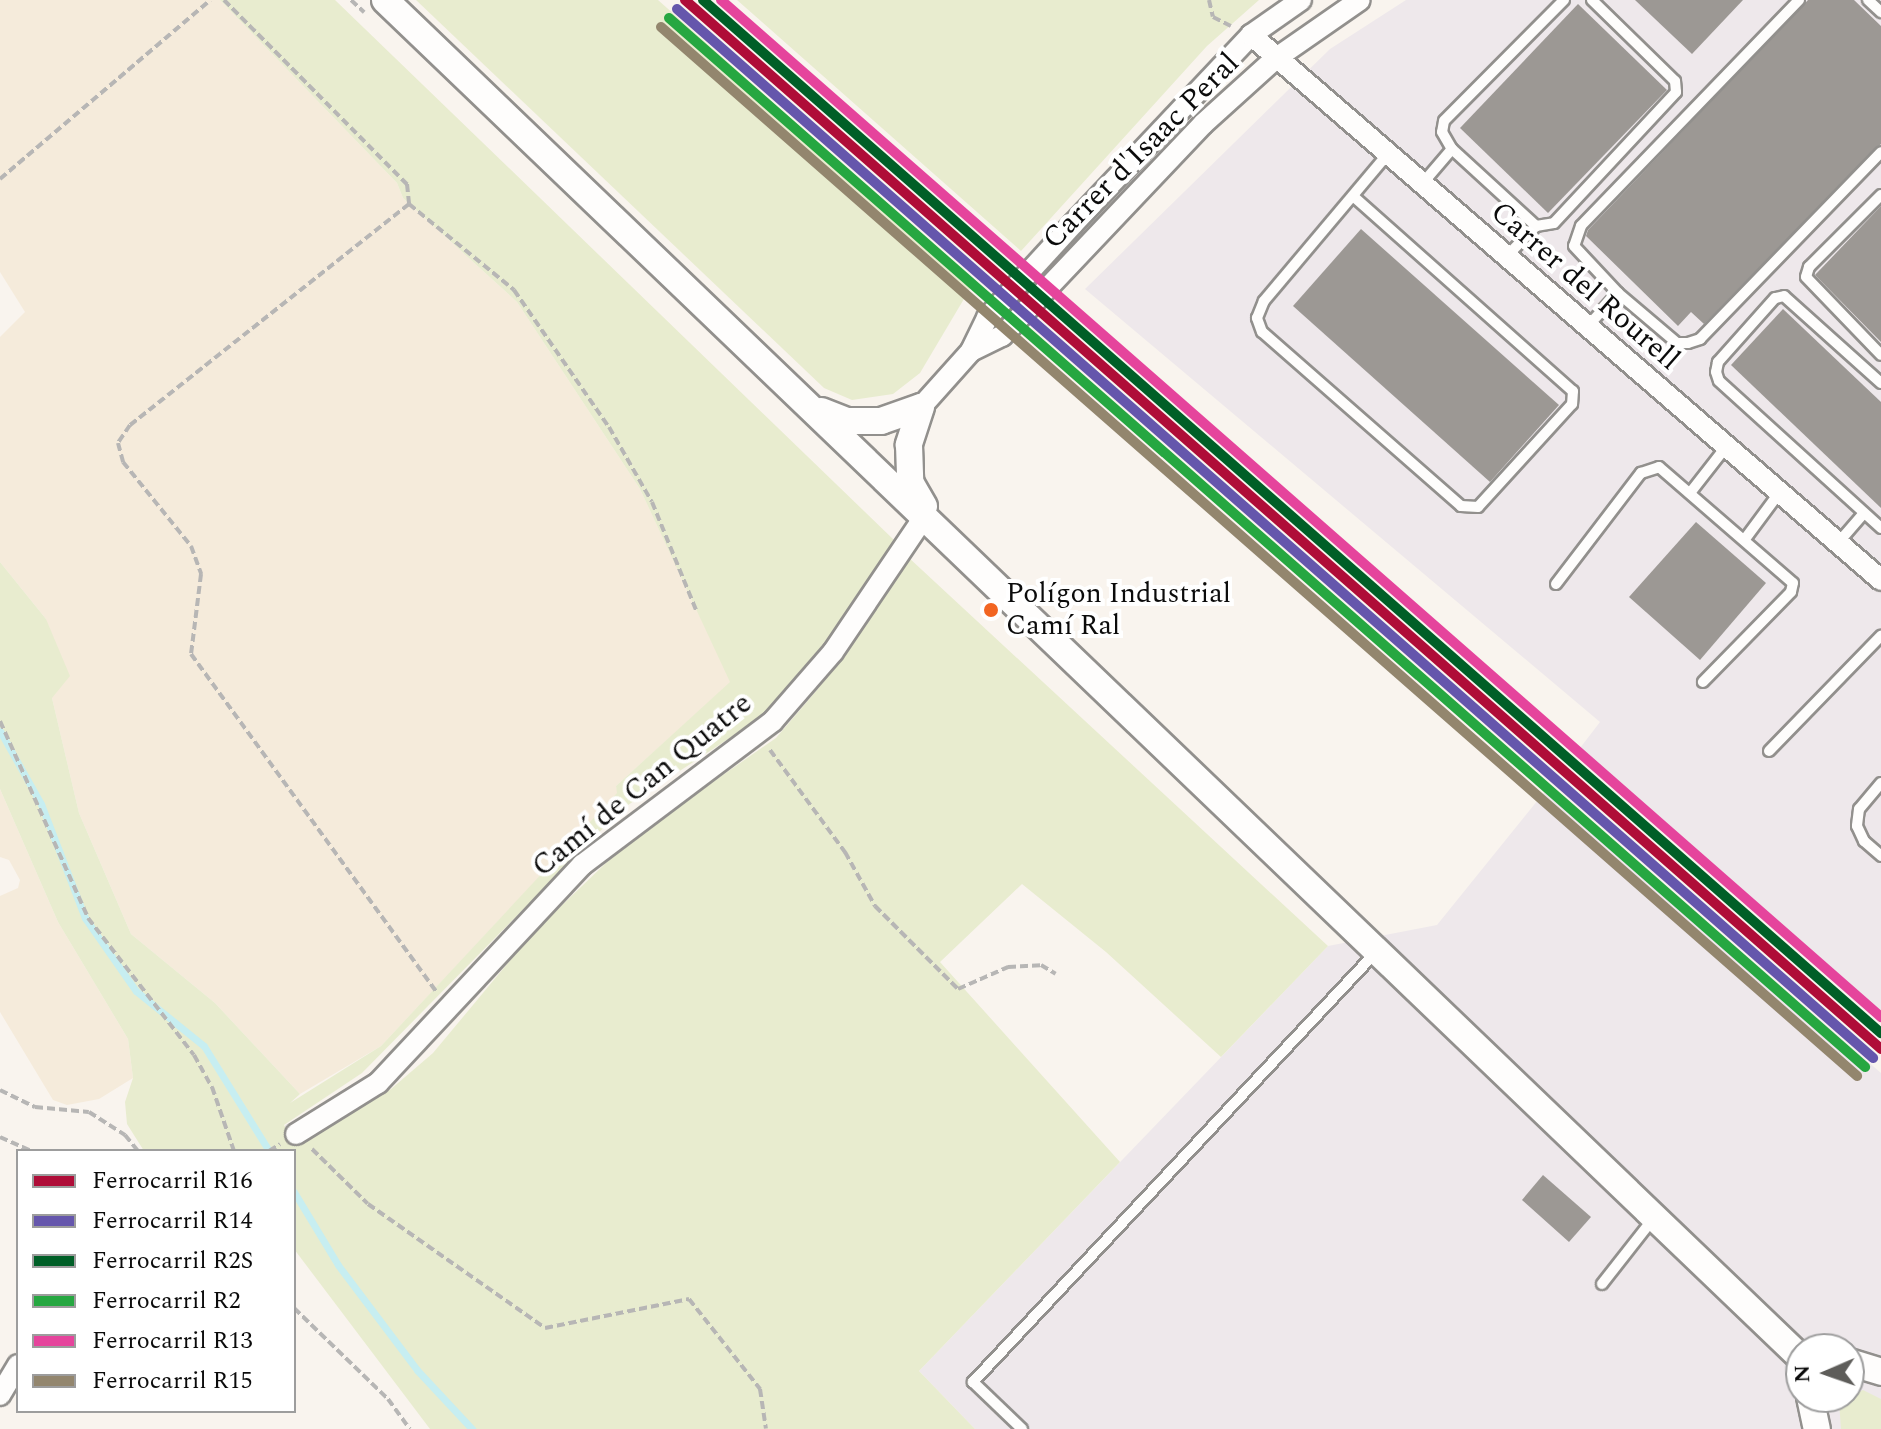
<!DOCTYPE html>
<meta charset="utf-8">
<style>
body{margin:0}
#map{position:relative;width:1881px;height:1429px;overflow:hidden;background:#f9f4ee;font-family:Spectral,serif}
div>[style]{position:absolute}
.industrial>*{inset:0;background:#eee8eb}
.farmland>*{inset:0;background:#f5ebdb}
.green>*{inset:0;background:#e8eccf}
.stream>*{height:7px;margin:-3.5px;padding:0 3.5px;transform-origin:3.5px;border-radius:3.5px;background:#c7eef1}
.building>*{inset:0;background:#9c9894}
.path>*{height:4px;margin-top:-2px;transform-origin:0;background:repeating-linear-gradient(90deg,#b7b6b5 0 8px,transparent 0 12px)}
.roads{filter:drop-shadow(2px 0 #92908d) drop-shadow(-2px 0 #92908d) drop-shadow(0 2px #92908d) drop-shadow(0 -2px #92908d)}
.service>*{height:10px;margin:-5px;padding:0 5px;transform-origin:5px;border-radius:5px;background:#fefdfc}
.minor>*{height:20px;margin:-10px;padding:0 10px;transform-origin:10px;border-radius:10px;background:#fefdfc}
.tertiary>*{height:26px;margin:-13px;padding:0 13px;transform-origin:13px;border-radius:13px;background:#fefdfc}
.rail-1>*{height:10px;margin:-5px;padding:0 5px;transform-origin:5px;border-radius:5px;background:#af0d38}
.rail-2>*{height:10px;margin:-5px;padding:0 5px;transform-origin:5px;border-radius:5px;background:#6556ac}
.rail-3>*{height:10px;margin:-5px;padding:0 5px;transform-origin:5px;border-radius:5px;background:#005f27}
.rail-4>*{height:10px;margin:-5px;padding:0 5px;transform-origin:5px;border-radius:5px;background:#26a741}
.rail-5>*{height:10px;margin:-5px;padding:0 5px;transform-origin:5px;border-radius:5px;background:#e5449c}
.rail-6>*{height:10px;margin:-5px;padding:0 5px;transform-origin:5px;border-radius:5px;background:#93866e}
.dots>*{width:22px;height:22px;translate:-50% -50%;box-sizing:border-box;border:4px solid #fff;border-radius:50%}
span{translate:-50% -50%;white-space:nowrap;text-align:center;line-height:1.15;-webkit-text-stroke:8px #fff;paint-order:stroke}
.bus-label{font-size:28px;color:#0b0b0b}
.left{translate:0 -50%;text-align:left}
.street-label{font-size:30px;color:#0b0b0b}
.legend{position:absolute;left:16px;top:1149px;width:280px;height:264px;box-sizing:border-box;background:#fff;border:2px solid #9d9d9d;margin:0;padding:10px 14px;list-style:none;font-size:24px;color:#0b0b0b}
.legend li{display:flex;align-items:center;gap:16px;height:40px}
.legend b{width:40px;border:2px solid #9d9d9d}
.north{position:absolute;left:1785px;top:1333px;width:80px;height:80px;box-sizing:border-box;background:#fff;border:2px solid #9d9d9d;border-radius:50%;rotate:268deg;font-size:22px;font-weight:700;line-height:32px;text-align:center;color:#0b0b0b}
.north::after{content:'';display:block;margin:auto;width:28px;height:36px;background:#5e5d5a;clip-path:polygon(50% 0,100% 100%,50% 72%,0 100%)}
</style>
<div id="map">
<div class="industrial">
<div style="clip-path:polygon(1406px 0,1881px 0,1881px 1014px,1577px 752px,1600px 722px,1085px 289px,1330px 49px)"></div>
<div style="clip-path:polygon(evenodd,1550px 785px,1881px 1073px,1881px 1429px,975px 1429px,919px 1371px,1328px 946px,1437px 925px,1550px 785px,1801px 1349px,1849px 1349px,1849px 1397px,1801px 1397px,1801px 1349px)"></div>
</div>
<div class="farmland">
<div style="clip-path:polygon(0 0,220px 0,397px 183px,403px 198px,517px 302px,640px 489px,731px 682px,616px 786px,618px 793px,381px 1046px,300px 1094px,215px 1003px,131px 934px,79px 813px,52px 698px,46px 619px,0 562px,0 337px,25px 312px,0 272px)"></div>
<div style="clip-path:polygon(0 789px,58px 922px,128px 1039px,133px 1078px,99px 1099px,67px 1105px,53px 1100px,0 1012px,0 896px,18px 888px,20px 880px,9px 860px,0 857px)"></div>
</div>
<div class="green">
<div style="clip-path:polygon(220px 0,335px 0,894px 540px,816px 662px,757px 720px,622px 809px,362px 1073px,284px 1125px,296px 1145px,391px 1089px,433px 1053px,533px 933px,631px 839px,776px 738px,817px 690px,908px 557px,1328px 946px,1221px 1057px,1106px 952px,1022px 884px,940px 962px,1120px 1162px,919px 1371px,975px 1429px,430px 1429px,294px 1249px,294px 1151px,144px 1151px,127px 1124px,125px 1102px,133px 1078px,128px 1039px,58px 922px,0 789px,0 562px,46px 619px,70px 676px,52px 698px,79px 813px,131px 934px,215px 1003px,300px 1094px,290px 1103px,381px 1046px,617px 793px,616px 786px,730px 682px,640px 489px,517px 302px,403px 198px,397px 183px)"></div>
<div style="clip-path:polygon(416px 0,658px 0,974px 282px,920px 373px,893px 394px,852px 400px,824px 388px)"></div>
<div style="clip-path:polygon(737px 0,1259px 0,1207px 46px,1021px 251px)"></div>
<div style="clip-path:polygon(1863px 1390px,1881px 1399px,1881px 1429px,1841px 1429px,1839px 1401px)"></div>
</div>
<div class="stream">
<div style="left:0;top:731px;width:84px;rotate:60.7deg"></div>
<div style="left:41px;top:804px;width:122px;rotate:68.9deg"></div>
<div style="left:85px;top:918px;width:89px;rotate:55.1deg"></div>
<div style="left:136px;top:991px;width:87px;rotate:39deg"></div>
<div style="left:204px;top:1046px;width:123px;rotate:58.2deg"></div>
<div style="left:294px;top:1192px;width:85px;rotate:58.9deg"></div>
<div style="left:338px;top:1265px;width:131px;rotate:53deg"></div>
<div style="left:417px;top:1370px;width:81px;rotate:47deg"></div>
</div>
<div class="building">
<div style="clip-path:polygon(1635px 0,1743px 0,1692px 54px)"></div>
<div style="clip-path:polygon(1808px 0,1854px 0,1881px 26px,1881px 144px,1704px 324px,1691px 312px,1678px 326px,1586px 236px,1588px 230px)"></div>
<div style="clip-path:polygon(1578px 4px,1667px 90px,1548px 213px,1460px 128px)"></div>
<div style="clip-path:polygon(1881px 206px,1881px 342px,1815px 275px)"></div>
<div style="clip-path:polygon(1361px 229px,1559px 405px,1490px 482px,1293px 306px)"></div>
<div style="clip-path:polygon(1783px 309px,1881px 402px,1881px 508px,1731px 365px)"></div>
<div style="clip-path:polygon(1696px 522px,1766px 583px,1700px 660px,1629px 597px)"></div>
<div style="clip-path:polygon(1543px 1175px,1591px 1217px,1569px 1242px,1522px 1200px)"></div>
</div>
<div class="path">
<div style="left:224px;top:0;width:260px;rotate:45.2deg"></div>
<div style="left:407px;top:184px;width:20px;rotate:84deg"></div>
<div style="left:409px;top:204px;width:136px;rotate:39.3deg"></div>
<div style="left:514px;top:290px;width:167px;rotate:55.3deg"></div>
<div style="left:609px;top:427px;width:86px;rotate:60.2deg"></div>
<div style="left:652px;top:502px;width:119px;rotate:67.8deg"></div>
<div style="left:351px;top:0;width:18px;rotate:43deg"></div>
<div style="left:1209px;top:0;width:17px;rotate:77deg"></div>
<div style="left:1213px;top:17px;width:20px;rotate:27deg"></div>
<div style="left:0;top:179px;width:276px;rotate:-40.4deg"></div>
<div style="left:409px;top:204px;width:356px;rotate:141.6deg"></div>
<div style="left:130px;top:425px;width:22px;rotate:124deg"></div>
<div style="left:118px;top:443px;width:20px;rotate:75deg"></div>
<div style="left:123px;top:462px;width:108px;rotate:51deg"></div>
<div style="left:191px;top:546px;width:30px;rotate:70deg"></div>
<div style="left:201px;top:574px;width:81px;rotate:97.1deg"></div>
<div style="left:191px;top:654px;width:419px;rotate:54deg"></div>
<div style="left:0;top:721px;width:216px;rotate:65.9deg"></div>
<div style="left:88px;top:918px;width:173px;rotate:52.3deg"></div>
<div style="left:194px;top:1055px;width:37px;rotate:61deg"></div>
<div style="left:212px;top:1087px;width:68px;rotate:71deg"></div>
<div style="left:770px;top:750px;width:127px;rotate:53.7deg"></div>
<div style="left:845px;top:852px;width:62px;rotate:60.9deg"></div>
<div style="left:875px;top:906px;width:117px;rotate:45deg"></div>
<div style="left:958px;top:989px;width:55px;rotate:-23.7deg"></div>
<div style="left:1008px;top:967px;width:33px;rotate:-3deg"></div>
<div style="left:1041px;top:965px;width:17px;rotate:31deg"></div>
<div style="left:0;top:1090px;width:39px;rotate:26deg"></div>
<div style="left:35px;top:1107px;width:54px;rotate:5.3deg"></div>
<div style="left:89px;top:1112px;width:43px;rotate:32.6deg"></div>
<div style="left:125px;top:1135px;width:21px;rotate:51deg"></div>
<div style="left:0;top:1137px;width:34px;rotate:24deg"></div>
<div style="left:312px;top:1149px;width:78px;rotate:44.5deg"></div>
<div style="left:368px;top:1204px;width:216px;rotate:35deg"></div>
<div style="left:545px;top:1328px;width:147px;rotate:-11.4deg"></div>
<div style="left:689px;top:1299px;width:115px;rotate:51.7deg"></div>
<div style="left:760px;top:1389px;width:40px;rotate:81.5deg"></div>
<div style="left:269px;top:1151px;width:13px;rotate:-32deg"></div>
<div style="left:294px;top:1308px;width:131px;rotate:44.1deg"></div>
<div style="left:388px;top:1399px;width:37px;rotate:54deg"></div>
</div>
<div class="roads">
<div class="service">
<div style="left:1564px;top:0;width:170px;rotate:134.8deg"></div>
<div style="left:1444px;top:121px;width:11px;rotate:100deg"></div>
<div style="left:1442px;top:132px;width:20px;rotate:60deg"></div>
<div style="left:1452px;top:149px;width:114px;rotate:42.5deg"></div>
<div style="left:1536px;top:226px;width:18px;rotate:-9deg"></div>
<div style="left:1554px;top:223px;width:179px;rotate:-47deg"></div>
<div style="left:1676px;top:92px;width:11px;rotate:-95deg"></div>
<div style="left:1675px;top:81px;width:116px;rotate:-135.7deg"></div>
<div style="left:1799px;top:0;width:314px;rotate:134deg"></div>
<div style="left:1581px;top:226px;width:21px;rotate:109deg"></div>
<div style="left:1574px;top:246px;width:64px;rotate:46.9deg"></div>
<div style="left:1618px;top:293px;width:77px;rotate:40.3deg"></div>
<div style="left:1677px;top:343px;width:11px"></div>
<div style="left:1688px;top:343px;width:13px;rotate:-18deg"></div>
<div style="left:1700px;top:339px;width:260px;rotate:-45.9deg"></div>
<div style="left:1868px;top:0;width:18px;rotate:43deg"></div>
<div style="left:1422px;top:184px;width:46px;rotate:-49.4deg"></div>
<div style="left:1881px;top:195px;width:102px;rotate:135deg"></div>
<div style="left:1809px;top:267px;width:10px;rotate:107deg"></div>
<div style="left:1806px;top:277px;width:108px;rotate:46.1deg"></div>
<div style="left:1353px;top:196px;width:294px;rotate:41.6deg"></div>
<div style="left:1573px;top:391px;width:13px;rotate:94deg"></div>
<div style="left:1572px;top:404px;width:139px;rotate:132.4deg"></div>
<div style="left:1478px;top:507px;width:17px;rotate:-177deg"></div>
<div style="left:1461px;top:506px;width:264px;rotate:-138.8deg"></div>
<div style="left:1262px;top:332px;width:15px;rotate:-110deg"></div>
<div style="left:1257px;top:318px;width:18px;rotate:-68deg"></div>
<div style="left:1264px;top:301px;width:191px;rotate:-49.9deg"></div>
<div style="left:1506px;top:257px;width:43px;rotate:-45.9deg"></div>
<div style="left:1587px;top:327px;width:46px;rotate:-47.6deg"></div>
<div style="left:1881px;top:383px;width:130px;rotate:-138.1deg"></div>
<div style="left:1784px;top:296px;width:9px;rotate:167deg"></div>
<div style="left:1775px;top:298px;width:86px;rotate:131.7deg"></div>
<div style="left:1718px;top:362px;width:10px;rotate:101deg"></div>
<div style="left:1716px;top:372px;width:9px;rotate:72deg"></div>
<div style="left:1719px;top:381px;width:219px;rotate:42.2deg"></div>
<div style="left:1690px;top:493px;width:58px;rotate:-52deg"></div>
<div style="left:1745px;top:539px;width:57px;rotate:-53.5deg"></div>
<div style="left:1838px;top:543px;width:38px;rotate:-49deg"></div>
<div style="left:1556px;top:584px;width:140px;rotate:-52.6deg"></div>
<div style="left:1641px;top:473px;width:19px;rotate:-18deg"></div>
<div style="left:1659px;top:467px;width:177px;rotate:40.9deg"></div>
<div style="left:1793px;top:583px;width:9px;rotate:103deg"></div>
<div style="left:1791px;top:592px;width:126px;rotate:134.4deg"></div>
<div style="left:1769px;top:751px;width:161px;rotate:-45.8deg"></div>
<div style="left:1881px;top:783px;width:34px;rotate:130deg"></div>
<div style="left:1859px;top:809px;width:17px;rotate:97deg"></div>
<div style="left:1857px;top:826px;width:17px;rotate:65deg"></div>
<div style="left:1864px;top:841px;width:23px;rotate:41deg"></div>
<div style="left:1602px;top:1284px;width:83px;rotate:-51.9deg"></div>
<div style="left:1022px;top:1429px;width:68px;rotate:-136.2deg"></div>
<div style="left:973px;top:1382px;width:591px;rotate:-46.85deg"></div>
</div>
<div class="minor">
<div style="left:1251px;top:35px;width:833px;rotate:40.86deg"></div>
<div style="left:971px;top:351px;width:34px;rotate:-26deg"></div>
<div style="left:1002px;top:336px;width:292px;rotate:-46.5deg"></div>
<div style="left:1203px;top:124px;width:97px;rotate:-42.1deg"></div>
<div style="left:1275px;top:59px;width:103px;rotate:-34.8deg"></div>
<div style="left:921px;top:407px;width:75px;rotate:-48.2deg"></div>
<div style="left:971px;top:351px;width:37px;rotate:-64deg"></div>
<div style="left:987px;top:318px;width:127px;rotate:-47.5deg"></div>
<div style="left:1073px;top:224px;width:260px;rotate:-46.7deg"></div>
<div style="left:1251px;top:35px;width:61px;rotate:-35deg"></div>
<div style="left:296px;top:1134px;width:97px;rotate:-31.9deg"></div>
<div style="left:378px;top:1083px;width:299px;rotate:-46.9deg"></div>
<div style="left:582px;top:865px;width:239px;rotate:-37deg"></div>
<div style="left:773px;top:721px;width:91px;rotate:-49deg"></div>
<div style="left:833px;top:652px;width:163px;rotate:-56deg"></div>
<div style="left:0;top:1395px;width:35px;rotate:-59deg"></div>
</div>
<div class="tertiary">
<div style="left:385px;top:0;width:1962px;rotate:43.8deg"></div>
<div style="left:921px;top:407px;width:40px;rotate:108deg"></div>
<div style="left:909px;top:445px;width:37px;rotate:88deg"></div>
<div style="left:910px;top:482px;width:28px;rotate:60deg"></div>
<div style="left:821px;top:411px;width:28px;rotate:21deg"></div>
<div style="left:847px;top:421px;width:34px"></div>
<div style="left:881px;top:421px;width:42px;rotate:-19.3deg"></div>
<div style="left:1849px;top:1362px;width:34px;rotate:17deg"></div>
<div style="left:1810px;top:1397px;width:33px;rotate:78deg"></div>
</div>
</div>
<div class="rail-1">
<div style="left:685px;top:0;width:1591px;rotate:41.25deg"></div>
</div>
<div class="rail-2">
<div style="left:677px;top:9px;width:1591px;rotate:41.25deg"></div>
</div>
<div class="rail-3">
<div style="left:703px;top:0;width:1567px;rotate:41.25deg"></div>
</div>
<div class="rail-4">
<div style="left:669px;top:18px;width:1591px;rotate:41.25deg"></div>
</div>
<div class="rail-5">
<div style="left:721px;top:0;width:1543px;rotate:41.24deg"></div>
</div>
<div class="rail-6">
<div style="left:661px;top:27px;width:1591px;rotate:41.25deg"></div>
</div>
<div class="dots">
<div style="left:991px;top:610px;background:#f26522"></div>
</div>
<div class="bus-label">
<span class="left" style="left:1006px;top:610px">Polígon Industrial<br>Camí Ral</span>
</div>
<div class="street-label">
<span style="left:1141px;top:151px;rotate:-45deg">Carrer d'Isaac Peral</span>
<span style="left:1585px;top:286px;rotate:41deg">Carrer del Rourell</span>
<span style="left:642px;top:785px;rotate:-39deg">Camí de Can Quatre</span>
</div>
<ul class="legend">
<li><b style="height:10px;background:#af0d38"></b>Ferrocarril R16</li>
<li><b style="height:10px;background:#6556ac"></b>Ferrocarril R14</li>
<li><b style="height:10px;background:#005f27"></b>Ferrocarril R2S</li>
<li><b style="height:10px;background:#26a741"></b>Ferrocarril R2</li>
<li><b style="height:10px;background:#e5449c"></b>Ferrocarril R13</li>
<li><b style="height:10px;background:#93866e"></b>Ferrocarril R15</li>
</ul>
<div class="north">N</div>
</div>
